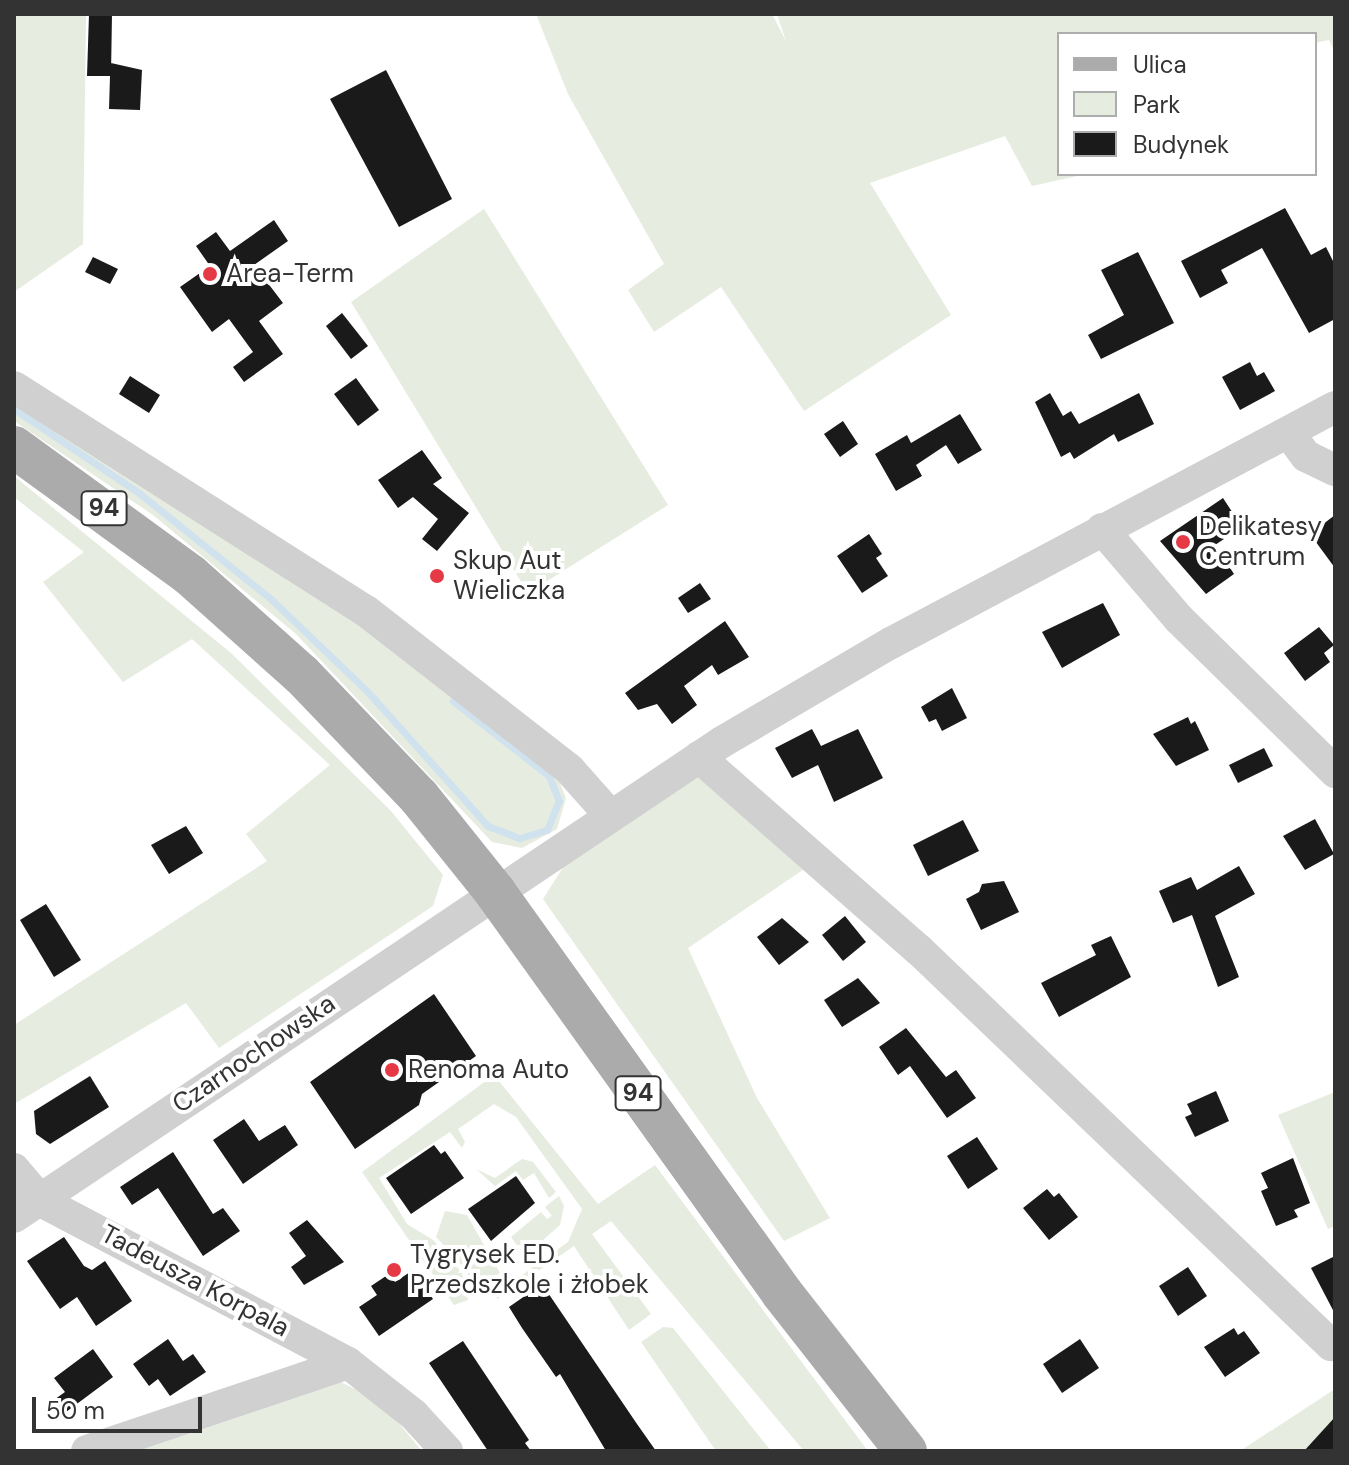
<!DOCTYPE html>
<meta charset="utf-8">
<style>
body{margin:0}
#map{position:relative;width:1349px;height:1465px;overflow:hidden;background:#fff;font-family:"DM Sans",sans-serif}
div>[style]{position:absolute}
.green>*{inset:0;background:#e6ecdf}
.stream>*{height:7px;margin:-3.5px;padding:0 3.5px;transform-origin:3.5px;border-radius:3.5px;background:#cfe2ee}
.building>*{inset:0;background:#1a1a1a}
.minor>*{height:32px;margin:-16px;padding:0 16px;transform-origin:16px;border-radius:16px;background:#d0d0d0}
.major>*{height:42px;margin:-21px;padding:0 21px;transform-origin:21px;border-radius:21px;background:#ababab}
.dots>*{width:22px;height:22px;translate:-50% -50%;box-sizing:border-box;border:4px solid #fff;border-radius:50%}
span{translate:-50% -50%;white-space:nowrap;text-align:center;line-height:1.15;-webkit-text-stroke:8px #fff;paint-order:stroke}
.shield-label span{padding:2px 6px;background:#fff;border:2px solid;border-radius:6px;-webkit-text-stroke-width:0}
.shield-label{font-size:24px;color:#333;font-weight:700}
.poi-label{font-size:26px;color:#333}
.left{translate:0 -50%;text-align:left}
.street-label{font-size:26px;color:#333}
.frame{position:absolute;inset:0;border:16px solid #333;pointer-events:none}
.legend{position:absolute;left:1057px;top:32px;width:260px;height:144px;box-sizing:border-box;background:#fff;border:2px solid #adadad;margin:0;padding:10px 14px;list-style:none;font-size:24px;color:#333}
.legend li{display:flex;align-items:center;gap:16px;height:40px}
.legend b{width:40px;border:2px solid #adadad}
.scale{position:absolute;left:32px;top:1397px;width:170px;height:36px;box-sizing:border-box;border:4px solid #333;border-top:0;padding-left:10px;font-size:24px;line-height:28px;white-space:nowrap;color:#333;-webkit-text-stroke:6px #fff;paint-order:stroke}
</style>
<div id="map">
<div class="green">
<div style="clip-path:polygon(14px 14px,86px 14px,83px 244px,14px 292px)"></div>
<div style="clip-path:polygon(536px 14px,772px 14px,786px 41px,777px 14px,1335px 14px,1335px 52px,1329px 40px,1315px 43px,1315px 34px,1059px 34px,1059px 174px,1086px 174px,1032px 186px,1005px 136px,870px 183px,951px 315px,804px 411px,721px 287px,654px 332px,628px 290px,664px 264px,568px 94px)"></div>
<div style="clip-path:polygon(484px 209px,668px 505px,528px 593px,351px 302px)"></div>
<div style="clip-path:polygon(14px 401px,331px 600px,557px 776px,566px 798px,557px 829px,522px 848px,492px 842px,296px 634px,153px 515px,14px 421px)"></div>
<div style="clip-path:polygon(14px 476px,231px 653px,391px 811px,443px 875px,433px 906px,219px 1048px,186px 1003px,14px 1104px,14px 1025px,267px 861px,246px 834px,330px 765px,192px 639px,123px 682px,43px 582px,84px 552px,14px 497px)"></div>
<div style="clip-path:polygon(703px 770px,813px 863px,688px 948px,757px 1098px,830px 1218px,784px 1241px,543px 899px,567px 861px)"></div>
<div style="clip-path:polygon(494px 1075px,598px 1204px,655px 1165px,868px 1451px,804px 1451px,611px 1221px,592px 1234px,651px 1314px,629px 1330px,574px 1246px,497px 1299px,496px 1294px,568px 1242px,582px 1209px,516px 1117px,494px 1104px,458px 1129px,465px 1142px,462px 1148px,450px 1132px,379px 1178px,407px 1224px,433px 1240px,462px 1273px,468px 1300px,454px 1305px,362px 1172px)"></div>
<div style="clip-path:polygon(1335px 1092px,1335px 1226px,1328px 1229px,1278px 1115px)"></div>
<div style="clip-path:polygon(522px 1159px,533px 1162px,556px 1192px,549px 1198px,534px 1173px,523px 1180px,516px 1171px,495px 1186px,476px 1169px,495px 1178px)"></div>
<div style="clip-path:polygon(559px 1196px,564px 1206px,560px 1225px,525px 1256px,511px 1237px,541px 1212px,547px 1219px,552px 1216px,545px 1207px)"></div>
<div style="clip-path:polygon(445px 1211px,467px 1215px,500px 1273px,473px 1292px,467px 1271px,436px 1237px)"></div>
<div style="clip-path:polygon(663px 1327px,673px 1328px,771px 1451px,716px 1451px,641px 1342px)"></div>
<div style="clip-path:polygon(337px 1380px,382px 1403px,422px 1451px,103px 1451px)"></div>
<div style="clip-path:polygon(1335px 1389px,1335px 1425px,1331px 1422px,1304px 1451px,1240px 1451px)"></div>
</div>
<div class="stream">
<div style="left:14px;top:409px;width:151px;rotate:33.9deg"></div>
<div style="left:139px;top:493px;width:169px;rotate:38.8deg"></div>
<div style="left:271px;top:599px;width:134px;rotate:43.8deg"></div>
<div style="left:368px;top:692px;width:180px;rotate:48.2deg"></div>
<div style="left:488px;top:826px;width:34px;rotate:21deg"></div>
<div style="left:520px;top:838px;width:28px;rotate:-17deg"></div>
<div style="left:547px;top:830px;width:31px;rotate:-68deg"></div>
<div style="left:559px;top:801px;width:27px;rotate:-112deg"></div>
<div style="left:549px;top:776px;width:122px;rotate:-142deg"></div>
</div>
<div class="building">
<div style="clip-path:polygon(89px 14px,112px 14px,111px 74px,111px 63px,142px 70px,140px 110px,109px 109px,110px 76px,87px 76px)"></div>
<div style="clip-path:polygon(386px 70px,452px 199px,399px 227px,330px 99px)"></div>
<div style="clip-path:polygon(1285px 208px,1311px 255px,1326px 247px,1335px 265px,1335px 319px,1309px 333px,1262px 248px,1221px 270px,1228px 283px,1200px 298px,1181px 261px)"></div>
<div style="clip-path:polygon(274px 220px,288px 241px,254px 265px,283px 303px,259px 321px,283px 354px,244px 382px,233px 367px,253px 352px,229px 319px,212px 332px,180px 287px,210px 266px,196px 246px,216px 232px,230px 251px)"></div>
<div style="clip-path:polygon(1138px 252px,1174px 323px,1101px 359px,1088px 335px,1124px 315px,1101px 270px)"></div>
<div style="clip-path:polygon(93px 257px,118px 269px,110px 284px,85px 272px)"></div>
<div style="clip-path:polygon(342px 313px,368px 346px,351px 359px,326px 326px)"></div>
<div style="clip-path:polygon(1250px 362px,1257px 376px,1264px 372px,1275px 391px,1240px 410px,1222px 377px)"></div>
<div style="clip-path:polygon(130px 376px,160px 395px,149px 413px,119px 394px)"></div>
<div style="clip-path:polygon(356px 378px,379px 410px,358px 426px,334px 394px)"></div>
<div style="clip-path:polygon(1050px 393px,1063px 416px,1071px 411px,1079px 424px,1139px 393px,1154px 424px,1118px 442px,1114px 434px,1074px 459px,1070px 452px,1061px 457px,1035px 402px)"></div>
<div style="clip-path:polygon(960px 414px,982px 450px,958px 464px,946px 445px,916px 465px,922px 476px,896px 491px,875px 454px,907px 435px,911px 443px)"></div>
<div style="clip-path:polygon(843px 421px,858px 444px,840px 457px,824px 434px)"></div>
<div style="clip-path:polygon(422px 450px,442px 478px,433px 484px,469px 513px,437px 551px,422px 539px,438px 519px,413px 497px,398px 508px,378px 480px)"></div>
<div style="clip-path:polygon(1223px 498px,1242px 527px,1215px 545px,1234px 574px,1206px 594px,1160px 541px)"></div>
<div style="clip-path:polygon(1335px 515px,1335px 568px,1310px 534px)"></div>
<div style="clip-path:polygon(869px 534px,882px 554px,876px 558px,888px 576px,862px 593px,837px 556px)"></div>
<div style="clip-path:polygon(700px 583px,711px 599px,688px 613px,678px 598px)"></div>
<div style="clip-path:polygon(1103px 603px,1120px 635px,1062px 668px,1042px 632px)"></div>
<div style="clip-path:polygon(725px 621px,749px 657px,718px 675px,712px 665px,684px 686px,697px 705px,672px 724px,657px 704px,638px 710px,625px 693px)"></div>
<div style="clip-path:polygon(1319px 627px,1334px 645px,1324px 653px,1330px 662px,1305px 681px,1284px 653px)"></div>
<div style="clip-path:polygon(952px 688px,967px 718px,942px 731px,936px 719px,929px 722px,921px 707px)"></div>
<div style="clip-path:polygon(1188px 717px,1191px 724px,1195px 721px,1209px 750px,1176px 766px,1153px 734px)"></div>
<div style="clip-path:polygon(812px 729px,821px 746px,858px 729px,883px 778px,834px 802px,818px 765px,792px 778px,775px 748px)"></div>
<div style="clip-path:polygon(1264px 748px,1273px 766px,1238px 783px,1229px 765px)"></div>
<div style="clip-path:polygon(1315px 819px,1334px 854px,1305px 870px,1283px 836px)"></div>
<div style="clip-path:polygon(963px 820px,979px 851px,928px 876px,913px 845px)"></div>
<div style="clip-path:polygon(186px 826px,203px 853px,169px 874px,151px 845px)"></div>
<div style="clip-path:polygon(1239px 866px,1255px 894px,1215px 916px,1239px 977px,1218px 987px,1192px 915px,1173px 923px,1159px 891px,1191px 877px,1197px 890px)"></div>
<div style="clip-path:polygon(1004px 881px,1019px 912px,981px 930px,966px 899px,979px 892px,982px 884px)"></div>
<div style="clip-path:polygon(46px 904px,81px 960px,54px 977px,20px 920px)"></div>
<div style="clip-path:polygon(845px 916px,866px 942px,843px 961px,822px 935px)"></div>
<div style="clip-path:polygon(782px 918px,809px 942px,779px 965px,757px 937px)"></div>
<div style="clip-path:polygon(1111px 936px,1131px 977px,1059px 1017px,1041px 983px,1096px 955px,1091px 945px)"></div>
<div style="clip-path:polygon(858px 978px,880px 1003px,842px 1027px,824px 1000px)"></div>
<div style="clip-path:polygon(434px 994px,476px 1056px,422px 1094px,419px 1105px,355px 1149px,310px 1082px)"></div>
<div style="clip-path:polygon(906px 1028px,946px 1077px,956px 1070px,976px 1098px,947px 1118px,910px 1066px,898px 1075px,879px 1047px)"></div>
<div style="clip-path:polygon(90px 1076px,109px 1107px,50px 1144px,36px 1134px,34px 1111px)"></div>
<div style="clip-path:polygon(1216px 1091px,1229px 1121px,1195px 1137px,1185px 1117px,1192px 1114px,1187px 1104px)"></div>
<div style="clip-path:polygon(244px 1119px,259px 1141px,285px 1125px,298px 1145px,243px 1184px,213px 1140px)"></div>
<div style="clip-path:polygon(977px 1137px,998px 1169px,968px 1189px,947px 1156px)"></div>
<div style="clip-path:polygon(434px 1145px,441px 1154px,445px 1151px,464px 1178px,411px 1214px,386px 1178px)"></div>
<div style="clip-path:polygon(173px 1152px,213px 1214px,223px 1208px,240px 1231px,203px 1256px,158px 1188px,132px 1205px,120px 1187px)"></div>
<div style="clip-path:polygon(1293px 1158px,1310px 1203px,1294px 1210px,1298px 1217px,1276px 1226px,1261px 1191px,1268px 1188px,1261px 1173px)"></div>
<div style="clip-path:polygon(516px 1176px,535px 1203px,491px 1241px,468px 1209px)"></div>
<div style="clip-path:polygon(1047px 1189px,1054px 1197px,1059px 1193px,1078px 1217px,1049px 1240px,1023px 1208px)"></div>
<div style="clip-path:polygon(307px 1220px,344px 1262px,304px 1285px,291px 1267px,306px 1256px,289px 1233px)"></div>
<div style="clip-path:polygon(64px 1237px,84px 1266px,92px 1270px,105px 1261px,132px 1301px,96px 1326px,77px 1297px,60px 1309px,27px 1261px)"></div>
<div style="clip-path:polygon(1335px 1256px,1335px 1314px,1311px 1268px)"></div>
<div style="clip-path:polygon(1188px 1267px,1207px 1296px,1178px 1316px,1159px 1286px)"></div>
<div style="clip-path:polygon(413px 1270px,433px 1299px,379px 1336px,359px 1307px,377px 1295px,371px 1286px,389px 1274px,395px 1282px)"></div>
<div style="clip-path:polygon(542px 1284px,637px 1424px,656px 1451px,606px 1451px,560px 1374px,556px 1377px,522px 1328px,509px 1307px)"></div>
<div style="clip-path:polygon(1234px 1328px,1238px 1335px,1244px 1331px,1260px 1353px,1225px 1377px,1204px 1347px)"></div>
<div style="clip-path:polygon(168px 1339px,183px 1361px,193px 1354px,206px 1372px,170px 1396px,158px 1379px,149px 1386px,133px 1364px)"></div>
<div style="clip-path:polygon(1080px 1339px,1099px 1368px,1062px 1393px,1043px 1364px)"></div>
<div style="clip-path:polygon(463px 1341px,529px 1440px,525px 1443px,531px 1451px,488px 1451px,429px 1363px)"></div>
<div style="clip-path:polygon(93px 1349px,113px 1377px,62px 1415px,51px 1402px,65px 1392px,54px 1378px)"></div>
<div style="clip-path:polygon(1335px 1417px,1335px 1451px,1304px 1451px)"></div>
</div>
<div class="minor">
<div style="left:14px;top:387px;width:417px;rotate:32.5deg"></div>
<div style="left:366px;top:611px;width:257px;rotate:37.9deg"></div>
<div style="left:569px;top:769px;width:62px;rotate:48.3deg"></div>
<div style="left:1289px;top:433px;width:29px;rotate:54deg"></div>
<div style="left:1306px;top:456px;width:32px;rotate:26deg"></div>
<div style="left:1102px;top:529px;width:118px;rotate:49.5deg"></div>
<div style="left:1179px;top:619px;width:219px;rotate:44.4deg"></div>
<div style="left:699px;top:757px;width:293px;rotate:41.3deg"></div>
<div style="left:919px;top:950px;width:571px;rotate:43.79deg"></div>
<div style="left:14px;top:1169px;width:42px;rotate:49.8deg"></div>
<div style="left:41px;top:1201px;width:347px;rotate:27.8deg"></div>
<div style="left:348px;top:1363px;width:84px;rotate:38.2deg"></div>
<div style="left:414px;top:1415px;width:49px;rotate:47.5deg"></div>
<div style="left:14px;top:1217px;width:853px;rotate:-33.86deg"></div>
<div style="left:722px;top:742px;width:196px;rotate:-30.4deg"></div>
<div style="left:891px;top:643px;width:503px;rotate:-27.99deg"></div>
<div style="left:87px;top:1451px;width:275px;rotate:-18.6deg"></div>
</div>
<div class="major">
<div style="left:14px;top:447px;width:218px;rotate:36deg"></div>
<div style="left:190px;top:575px;width:150px;rotate:41.8deg"></div>
<div style="left:302px;top:675px;width:169px;rotate:46.2deg"></div>
<div style="left:419px;top:797px;width:122px;rotate:51.3deg"></div>
<div style="left:495px;top:892px;width:493px;rotate:54.4deg"></div>
<div style="left:782px;top:1293px;width:201px;rotate:51.9deg"></div>
</div>
<div class="dots">
<div style="left:210px;top:274px;background:#e63946"></div>
<div style="left:1183px;top:542px;background:#e63946"></div>
<div style="left:437px;top:576px;background:#e63946"></div>
<div style="left:392px;top:1070px;background:#e63946"></div>
<div style="left:394px;top:1270px;background:#e63946"></div>
</div>
<div class="shield-label">
<span style="left:104px;top:508px">94</span>
<span style="left:638px;top:1093px">94</span>
</div>
<div class="poi-label">
<span class="left" style="left:226px;top:274px">Area-Term</span>
<span class="left" style="left:1199px;top:542px">Delikatesy<br>Centrum</span>
<span class="left" style="left:453px;top:576px">Skup Aut<br>Wieliczka</span>
<span class="left" style="left:408px;top:1070px">Renoma Auto</span>
<span class="left" style="left:410px;top:1270px">Tygrysek ED.<br>Przedszkole i żłobek</span>
</div>
<div class="street-label">
<span style="left:254px;top:1054px;rotate:-34deg">Czarnochowska</span>
<span style="left:195px;top:1281px;rotate:28deg">Tadeusza Korpala</span>
</div>
<div class="frame"></div>
<ul class="legend">
<li><b style="height:10px;background:#ababab"></b>Ulica</li>
<li><b style="height:22px;background:#e6ecdf"></b>Park</li>
<li><b style="height:22px;background:#1a1a1a"></b>Budynek</li>
</ul>
<div class="scale">50 m</div>
</div>
